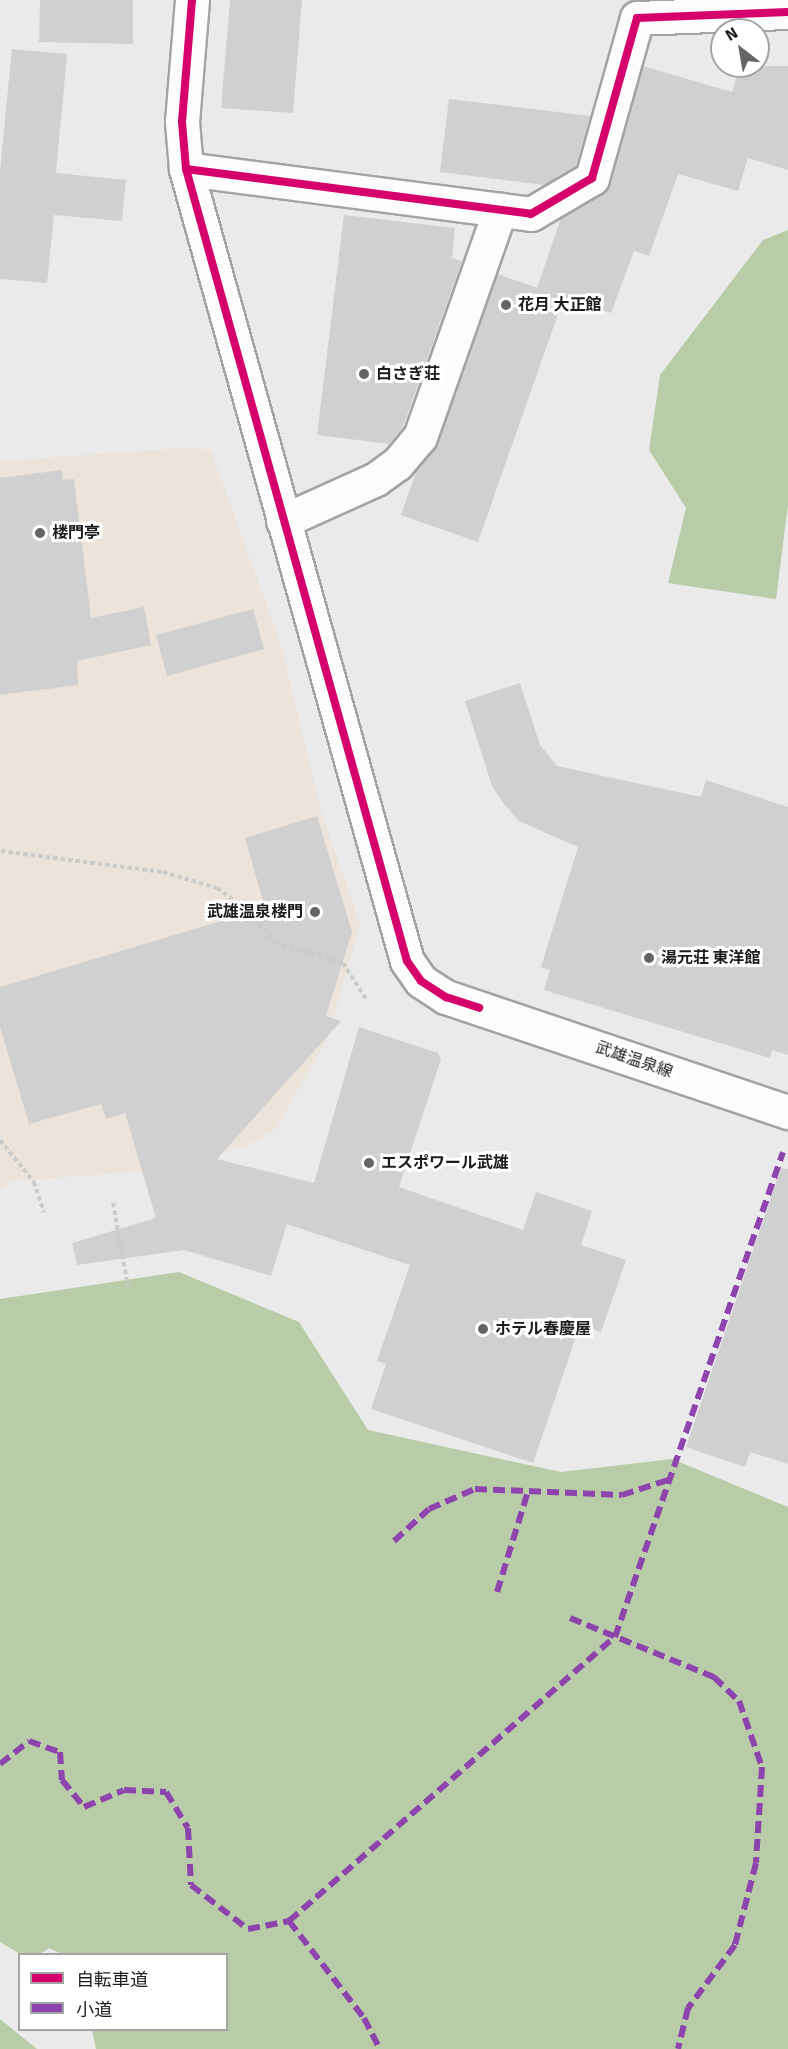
<!DOCTYPE html>
<meta charset="utf-8">
<style>
body{margin:0}
#map{position:relative;width:788px;height:2049px;overflow:hidden;background:#eaeaeb;font-family:Signika,"Noto Sans JP",sans-serif}
div>[style]{position:absolute}
.commercial>*{inset:0;background:#ece3da}
.forest>*{inset:0;background:#b8cda7}
.building>*{inset:0;background:#d0d0d0}
.path>*{height:4px;margin-top:-2px;transform-origin:0;background:repeating-linear-gradient(90deg,#cacbcb 0 4.5px,transparent 0 7.5px)}
.roads{filter:drop-shadow(2px 0 #a3a3a4) drop-shadow(-2px 0 #a3a3a4) drop-shadow(0 2px #a3a3a4) drop-shadow(0 -2px #a3a3a4)}
.street>*{height:33px;margin:-16.5px;padding:0 16.5px;transform-origin:16.5px;border-radius:16.5px;background:#fcfcfc}
.secondary>*{height:33px;margin:-16.5px;padding:0 16.5px;transform-origin:16.5px;border-radius:16.5px;background:#fcfcfc}
.quiet>*{height:6px;margin-top:-3px;transform-origin:0;background:repeating-linear-gradient(90deg,#8e44ad 0 12px,transparent 0 18px)}
.cycleway>*{height:8px;margin:-4px;padding:0 4px;transform-origin:4px;border-radius:4px;background:#d6006c}
.dots>*{width:16px;height:16px;translate:-50% -50%;box-sizing:border-box;border:3px solid #fff;border-radius:50%}
span{translate:-50% -50%;white-space:nowrap;text-align:center;line-height:1.15;-webkit-text-stroke:6px #fff;paint-order:stroke}
.poi-label{font-size:16px;color:#1c1c1c;font-weight:700}
.left{translate:0 -50%;text-align:left}
.right{translate:-100% -50%;text-align:right}
.street-label{font-size:16px;color:#1c1c1c}
.legend{position:absolute;left:18px;top:1953px;width:210px;height:78px;box-sizing:border-box;background:#fff;border:2px solid #a4a4a4;margin:0;padding:8px 10px;list-style:none;font-size:18px;color:#1c1c1c}
.legend li{display:flex;align-items:center;gap:12px;height:30px}
.legend b{width:30px;border:2px solid #a4a4a4}
.north{position:absolute;left:710px;top:18px;width:60px;height:60px;box-sizing:border-box;background:#fff;border:2px solid #a4a4a4;border-radius:50%;rotate:329deg;font-size:16px;font-weight:700;line-height:24px;text-align:center;color:#1c1c1c}
.north::after{content:'';display:block;margin:auto;width:21px;height:27px;background:#646464;clip-path:polygon(50% 0,100% 100%,50% 72%,0 100%)}
</style>
<div id="map">
<div class="commercial">
<div style="clip-path:polygon(195px 447px,211px 451px,282px 648px,321px 812px,360px 924px,327px 1039px,275px 1130px,248px 1145px,164px 1170px,12px 1181px,0 1190px,0 461px)"></div>
</div>
<div class="forest">
<div style="clip-path:polygon(788px 230px,788px 504px,776px 599px,668px 583px,686px 508px,649px 450px,660px 375px,763px 240px)"></div>
<div style="clip-path:polygon(179px 1272px,299px 1322px,368px 1430px,561px 1472px,672px 1459px,788px 1507px,788px 2049px,96px 2049px,92px 2030px,226px 2030px,226px 1954px,62px 1954px,49px 1948px,40px 1954px,20px 1954px,0 1942px,0 1299px)"></div>
<div style="clip-path:polygon(0 2019px,37px 2049px,0 2049px)"></div>
</div>
<div class="building">
<div style="clip-path:polygon(40px 0,133px 0,133px 44px,39px 42px)"></div>
<div style="clip-path:polygon(230px 0,302px 0,293px 113px,221px 108px)"></div>
<div style="clip-path:polygon(12px 49px,67px 54px,56px 173px,126px 180px,122px 221px,54px 215px,47px 283px,0 279px,0 170px)"></div>
<div style="clip-path:polygon(643px 66px,732px 92px,740px 66px,788px 66px,788px 170px,748px 158px,738px 191px,678px 174px,649px 256px,634px 251px,611px 313px,537px 288px,561px 218px,602px 194px,610px 183px)"></div>
<div style="clip-path:polygon(449px 99px,590px 116px,576px 166px,544px 185px,440px 172px)"></div>
<div style="clip-path:polygon(344px 215px,455px 228px,452px 258px,462px 261px,403px 427px,389px 444px,317px 435px)"></div>
<div style="clip-path:polygon(497px 274px,564px 297px,478px 542px,401px 515px,417px 469px,438px 443px)"></div>
<div style="clip-path:polygon(62px 470px,63px 480px,74px 479px,91px 618px,144px 607px,151px 645px,77px 661px,78px 685px,0 695px,0 478px)"></div>
<div style="clip-path:polygon(253px 609px,264px 649px,167px 676px,156px 635px)"></div>
<div style="clip-path:polygon(520px 683px,540px 745px,557px 766px,701px 797px,706px 780px,788px 807px,788px 1055px,772px 1050px,770px 1058px,544px 990px,550px 970px,541px 967px,578px 847px,519px 821px,504px 804px,492px 786px,465px 701px)"></div>
<div style="clip-path:polygon(317px 816px,352px 932px,326px 1016px,341px 1021px,217px 1159px,314px 1183px,359px 1027px,438px 1053px,441px 1059px,399px 1187px,523px 1230px,536px 1192px,592px 1211px,581px 1245px,626px 1260px,601px 1332px,580px 1325px,533px 1463px,371px 1409px,386px 1364px,377px 1361px,410px 1265px,287px 1224px,271px 1276px,184px 1250px,77px 1265px,72px 1243px,156px 1218px,125px 1113px,106px 1119px,101px 1104px,29px 1124px,0 1027px,0 987px,265px 908px,245px 838px)"></div>
<div style="clip-path:polygon(781px 1168px,788px 1169px,788px 1464px,750px 1452px,745px 1467px,686px 1447px)"></div>
</div>
<div class="path">
<div style="left:1px;top:851px;width:163px;rotate:7.4deg"></div>
<div style="left:163px;top:872px;width:56px;rotate:16.5deg"></div>
<div style="left:217px;top:888px;width:32px;rotate:36deg"></div>
<div style="left:243px;top:907px;width:47px;rotate:47.6deg"></div>
<div style="left:275px;top:942px;width:71px;rotate:17.2deg"></div>
<div style="left:343px;top:963px;width:43px;rotate:57.4deg"></div>
<div style="left:0;top:1140px;width:54px;rotate:51deg"></div>
<div style="left:34px;top:1182px;width:32px;rotate:72deg"></div>
<div style="left:113px;top:1203px;width:85px;rotate:79.9deg"></div>
</div>
<div class="roads">
<div class="street">
<div style="left:186px;top:169px;width:348px;rotate:7.4deg"></div>
<div style="left:531px;top:214px;width:71px;rotate:-30.5deg"></div>
<div style="left:592px;top:178px;width:166px;rotate:-74.3deg"></div>
<div style="left:637px;top:18px;width:151px;rotate:-2.3deg"></div>
<div style="left:283px;top:521px;width:102px;rotate:-24.3deg"></div>
<div style="left:376px;top:479px;width:26px;rotate:-36deg"></div>
<div style="left:397px;top:464px;width:35px;rotate:-50deg"></div>
<div style="left:420px;top:437px;width:241px;rotate:-70.6deg"></div>
</div>
<div class="secondary">
<div style="left:192px;top:0;width:122px;rotate:94.7deg"></div>
<div style="left:182px;top:122px;width:47px;rotate:85.1deg"></div>
<div style="left:186px;top:169px;width:822px;rotate:74.41deg"></div>
<div style="left:407px;top:961px;width:24px;rotate:55deg"></div>
<div style="left:421px;top:981px;width:30px;rotate:33deg"></div>
<div style="left:446px;top:997px;width:361px;rotate:18.6deg"></div>
</div>
</div>
<div class="quiet">
<div style="left:394px;top:1541px;width:47px;rotate:-42.4deg"></div>
<div style="left:429px;top:1509px;width:50px;rotate:-23.5deg"></div>
<div style="left:475px;top:1489px;width:147px;rotate:2.3deg"></div>
<div style="left:622px;top:1495px;width:52px;rotate:-18.1deg"></div>
<div style="left:497px;top:1592px;width:106px;rotate:-72.9deg"></div>
<div style="left:570px;top:1618px;width:156px;rotate:22.3deg"></div>
<div style="left:714px;top:1677px;width:35px;rotate:44deg"></div>
<div style="left:739px;top:1701px;width:70px;rotate:70.8deg"></div>
<div style="left:762px;top:1767px;width:96px;rotate:93.6deg"></div>
<div style="left:756px;top:1863px;width:85px;rotate:104.4deg"></div>
<div style="left:735px;top:1945px;width:79px;rotate:126.7deg"></div>
<div style="left:688px;top:2008px;width:42px;rotate:103.7deg"></div>
<div style="left:0;top:1764px;width:37px;rotate:-38deg"></div>
<div style="left:29px;top:1741px;width:33px;rotate:20deg"></div>
<div style="left:60px;top:1752px;width:28px;rotate:86deg"></div>
<div style="left:62px;top:1780px;width:35px;rotate:51deg"></div>
<div style="left:84px;top:1807px;width:43px;rotate:-23deg"></div>
<div style="left:124px;top:1790px;width:42px;rotate:2.7deg"></div>
<div style="left:166px;top:1792px;width:42px;rotate:58.6deg"></div>
<div style="left:188px;top:1828px;width:57px;rotate:87deg"></div>
<div style="left:191px;top:1885px;width:72px;rotate:37.7deg"></div>
<div style="left:248px;top:1929px;width:42px;rotate:-11deg"></div>
<div style="left:289px;top:1921px;width:123px;rotate:52.3deg"></div>
<div style="left:364px;top:2018px;width:35px;rotate:63deg"></div>
<div style="left:289px;top:1921px;width:432px;rotate:-41.1deg"></div>
<div style="left:615px;top:1637px;width:513px;rotate:-70.89deg"></div>
</div>
<div class="cycleway">
<div style="left:192px;top:0;width:122px;rotate:94.7deg"></div>
<div style="left:182px;top:122px;width:47px;rotate:85.1deg"></div>
<div style="left:186px;top:169px;width:822px;rotate:74.41deg"></div>
<div style="left:407px;top:961px;width:24px;rotate:55deg"></div>
<div style="left:421px;top:981px;width:30px;rotate:33deg"></div>
<div style="left:446px;top:997px;width:35px;rotate:18deg"></div>
<div style="left:186px;top:169px;width:348px;rotate:7.4deg"></div>
<div style="left:531px;top:214px;width:71px;rotate:-30.5deg"></div>
<div style="left:592px;top:178px;width:166px;rotate:-74.3deg"></div>
<div style="left:637px;top:18px;width:151px;rotate:-2.3deg"></div>
</div>
<div class="dots">
<div style="left:506px;top:305px;background:#646464"></div>
<div style="left:364px;top:374px;background:#646464"></div>
<div style="left:40px;top:533px;background:#646464"></div>
<div style="left:315px;top:912px;background:#646464"></div>
<div style="left:649px;top:958px;background:#646464"></div>
<div style="left:369px;top:1163px;background:#646464"></div>
<div style="left:483px;top:1329px;background:#646464"></div>
</div>
<div class="poi-label">
<span class="left" style="left:518px;top:305px">花月 大正館</span>
<span class="left" style="left:376px;top:374px">白さぎ荘</span>
<span class="left" style="left:52px;top:533px">楼門亭</span>
<span class="right" style="left:303px;top:912px">武雄温泉楼門</span>
<span class="left" style="left:661px;top:958px">湯元荘 東洋館</span>
<span class="left" style="left:381px;top:1163px">エスポワール武雄</span>
<span class="left" style="left:495px;top:1329px">ホテル春慶屋</span>
</div>
<div class="street-label">
<span style="left:634px;top:1060px;rotate:19deg">武雄温泉線</span>
</div>
<ul class="legend">
<li><b style="height:8px;background:#d6006c"></b>自転車道</li>
<li><b style="height:8px;background:#8e44ad"></b>小道</li>
</ul>
<div class="north">N</div>
</div>
